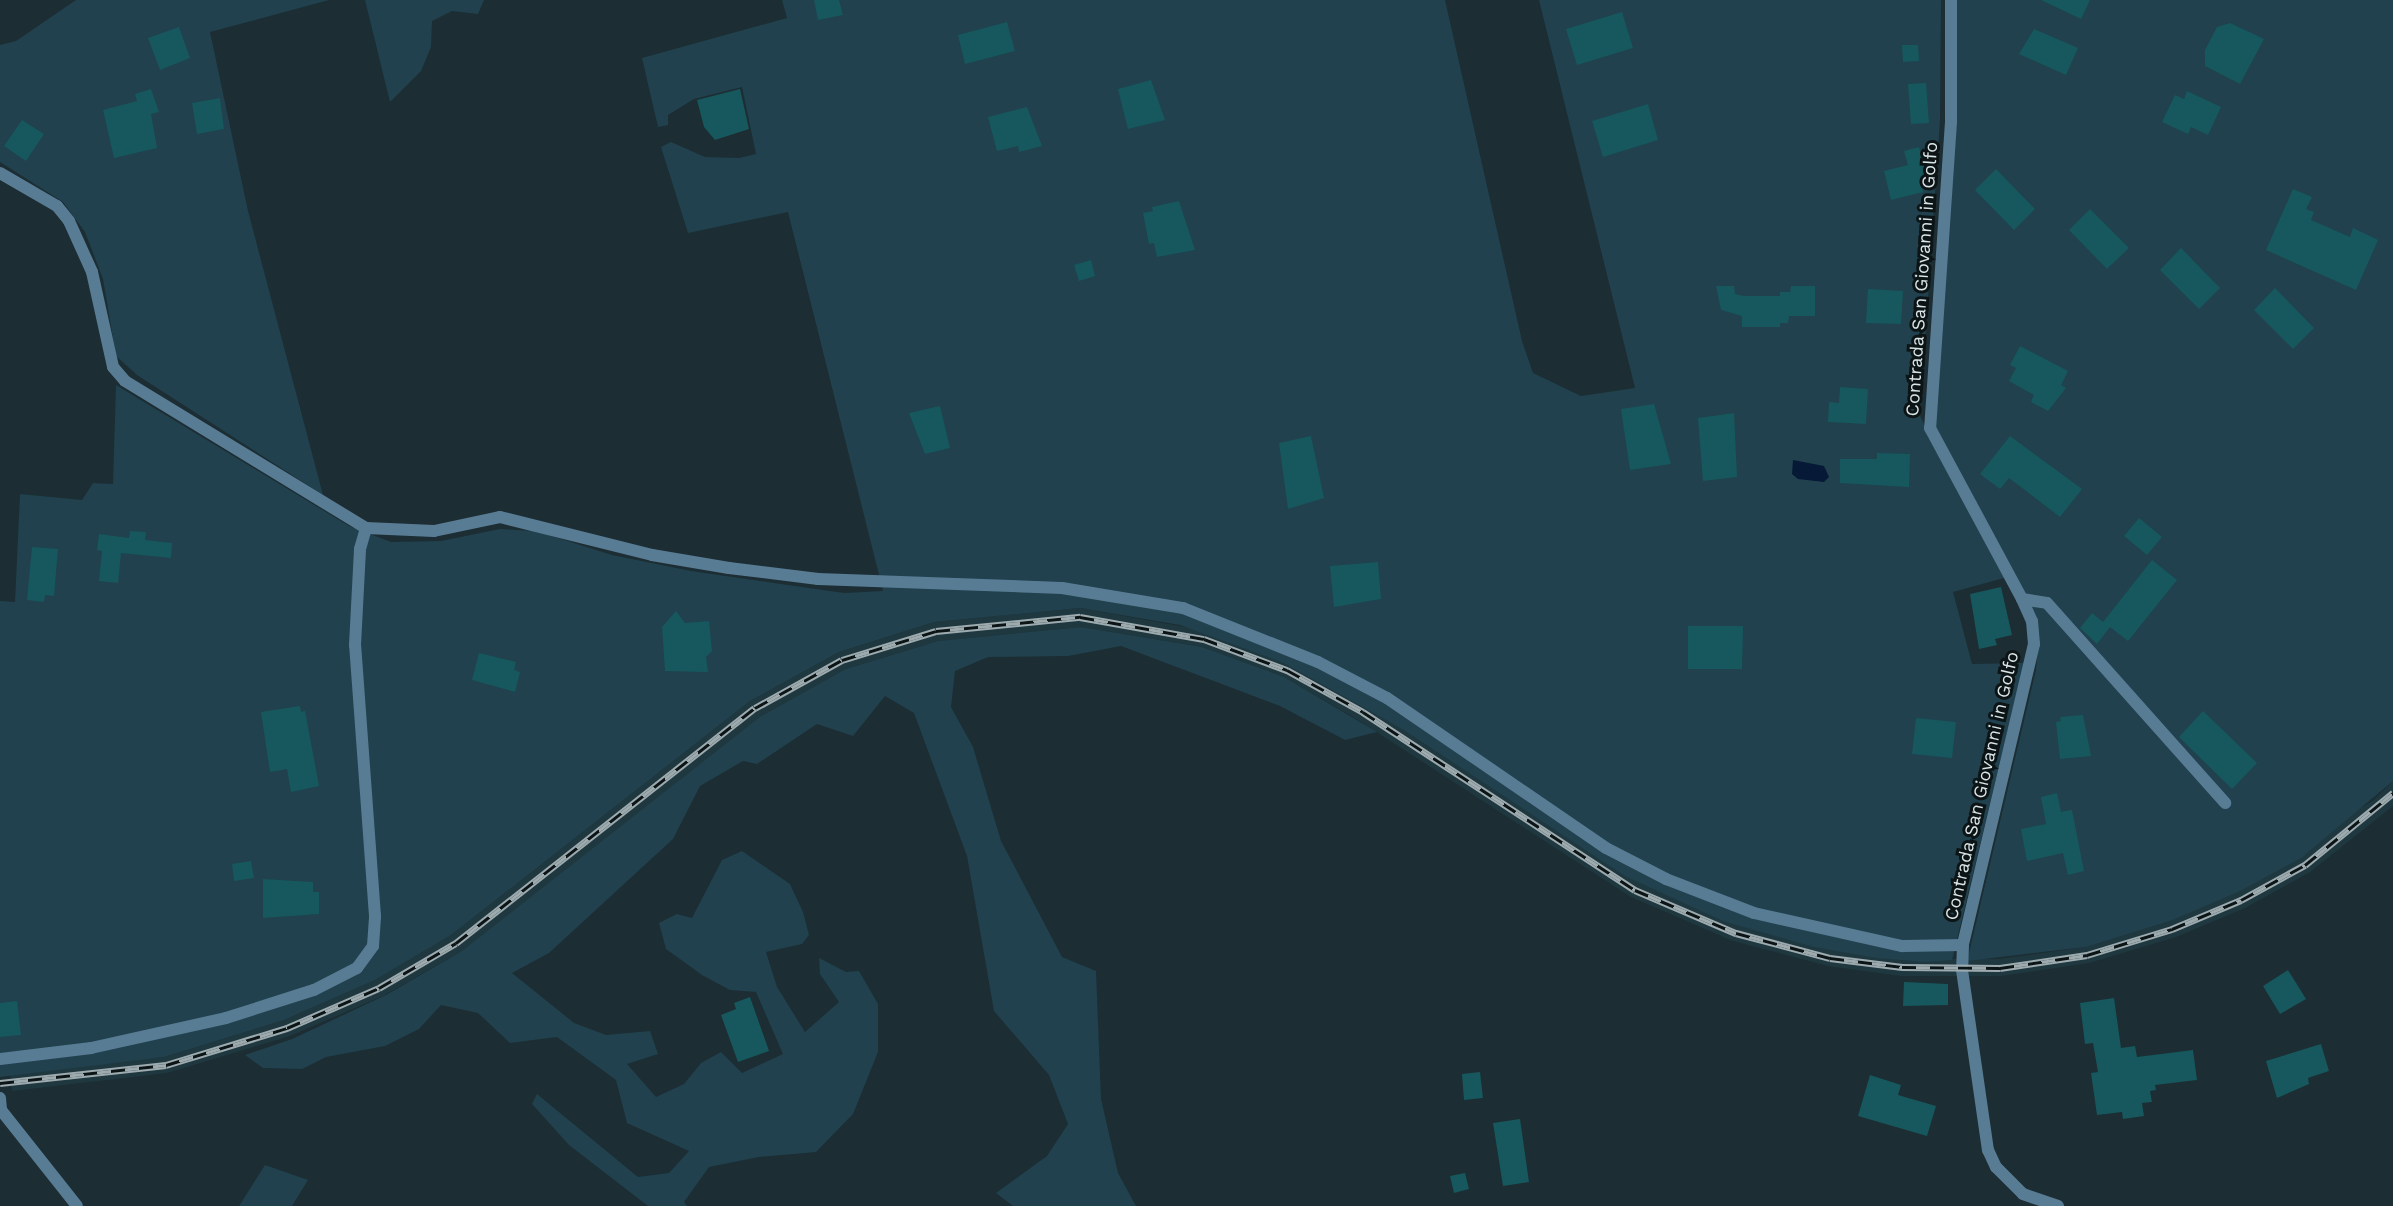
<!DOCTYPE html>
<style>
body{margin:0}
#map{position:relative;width:2393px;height:1206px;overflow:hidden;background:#1c2d33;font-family:"Work Sans",sans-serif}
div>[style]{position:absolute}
.built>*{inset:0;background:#1f3840}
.green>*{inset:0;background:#20414d}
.water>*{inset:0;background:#061937}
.building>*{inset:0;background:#16585d}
.minor>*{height:12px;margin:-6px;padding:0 6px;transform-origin:6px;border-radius:6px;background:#597c95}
.rail>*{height:7px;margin-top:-3.5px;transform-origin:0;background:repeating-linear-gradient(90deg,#0c1416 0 14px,#9daaae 0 28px);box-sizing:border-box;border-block:2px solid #9daaae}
span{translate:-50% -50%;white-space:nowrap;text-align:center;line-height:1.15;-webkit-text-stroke:6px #0c1416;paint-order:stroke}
.street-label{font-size:18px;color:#dae5e8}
</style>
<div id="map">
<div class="built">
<div style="clip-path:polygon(1080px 608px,1207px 631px,1290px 662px,1903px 959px,1999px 959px,2086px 947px,2170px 921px,2374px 800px,2393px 781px,2393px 806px,2310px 872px,2245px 908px,2176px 937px,2089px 963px,2001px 976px,1901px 976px,1828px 966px,1733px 941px,1631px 897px,1358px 720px,1284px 677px,1202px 647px,1081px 627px,938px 641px,846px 669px,603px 843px,462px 951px,383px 996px,290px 1036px,167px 1073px,12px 1091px,10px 1074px,164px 1057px,284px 1020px,375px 980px,451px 935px,750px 701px,839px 652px,934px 622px)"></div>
</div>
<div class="green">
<div style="clip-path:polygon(76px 0,329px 0,210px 32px,248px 211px,323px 495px,137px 375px,116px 356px,103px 279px,85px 232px,63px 202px,0 162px,0 45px,16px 41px)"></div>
<div style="clip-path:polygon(365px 0,484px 0,478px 14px,452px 11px,432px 21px,431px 47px,421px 71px,390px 102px)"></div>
<div style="clip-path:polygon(782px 0,1445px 0,1522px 341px,1533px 373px,1581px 396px,1635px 388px,1539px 0,1941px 0,1940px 120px,1920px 416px,2004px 578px,1953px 592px,1972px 664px,2024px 663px,1952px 960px,1924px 962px,1877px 958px,1814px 947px,1723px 921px,1625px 876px,1404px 730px,1284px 663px,1180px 625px,1080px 608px,934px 622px,839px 652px,750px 701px,451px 935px,375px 980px,284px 1020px,164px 1057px,0 1077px,0 601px,15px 602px,20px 494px,82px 500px,93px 483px,113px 484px,116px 385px,349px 526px,391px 542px,441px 541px,500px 529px,536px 531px,612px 555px,691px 571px,844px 593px,883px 591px,788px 212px,688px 233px,661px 147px,671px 142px,705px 157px,739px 158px,756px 154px,742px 87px,694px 99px,668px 115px,668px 125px,658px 127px,642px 58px,787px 18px)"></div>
<div style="clip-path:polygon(1954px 0,2393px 0,2393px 781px,2301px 858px,2238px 892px,2170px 921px,2086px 947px,1967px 961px,2036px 670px,2039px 638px,1934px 427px)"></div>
<div style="clip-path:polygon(1081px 627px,1202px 647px,1284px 677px,1377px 732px,1345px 740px,1280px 706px,1121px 646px,1068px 656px,988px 657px,955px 671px,951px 707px,973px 747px,1001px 841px,1062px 957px,1096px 971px,1101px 1099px,1118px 1173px,1136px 1206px,1013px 1206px,996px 1193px,1047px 1156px,1068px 1124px,1049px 1075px,994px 1011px,967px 856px,914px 713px,885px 696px,853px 736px,817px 724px,757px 764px,743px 761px,700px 786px,673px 839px,549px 953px,512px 973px,574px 1023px,606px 1035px,650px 1031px,658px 1054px,627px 1064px,656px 1097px,684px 1084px,701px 1063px,721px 1052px,742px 1073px,783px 1054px,756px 992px,730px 990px,702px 975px,666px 949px,659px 923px,677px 914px,692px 918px,722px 860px,742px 851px,790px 884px,803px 912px,809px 935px,802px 944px,766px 952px,777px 987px,805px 1032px,839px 1002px,820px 974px,819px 958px,846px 972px,859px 971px,878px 1004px,878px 1052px,853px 1114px,816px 1152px,759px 1157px,709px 1167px,684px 1202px,687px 1206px,648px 1206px,569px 1145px,532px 1104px,537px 1094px,638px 1177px,669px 1173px,689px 1151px,627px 1123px,616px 1080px,557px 1037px,510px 1043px,478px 1013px,441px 1005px,419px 1029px,385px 1046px,326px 1057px,302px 1069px,263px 1068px,245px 1055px,292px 1039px,386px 995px,462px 951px,760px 717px,846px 669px,938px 641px)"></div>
<div style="clip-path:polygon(265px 1165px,308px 1180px,292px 1206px,239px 1206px)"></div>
</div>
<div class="water">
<div style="clip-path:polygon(1793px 460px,1824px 466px,1829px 477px,1824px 482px,1798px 479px,1792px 474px)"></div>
</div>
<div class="building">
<div style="clip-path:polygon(814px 0,839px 0,843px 15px,818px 20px)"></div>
<div style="clip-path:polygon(2041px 0,2090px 0,2081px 19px)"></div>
<div style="clip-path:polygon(1622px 12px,1633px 48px,1577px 65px,1566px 29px)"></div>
<div style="clip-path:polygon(1007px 22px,1015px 51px,965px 64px,958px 35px)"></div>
<div style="clip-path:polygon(2230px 23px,2264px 39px,2240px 84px,2205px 66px,2205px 50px,2217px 27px)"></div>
<div style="clip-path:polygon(179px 27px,190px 58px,160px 70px,148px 38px)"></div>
<div style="clip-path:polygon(2034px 29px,2078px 48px,2066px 75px,2019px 54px)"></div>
<div style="clip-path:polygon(1902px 45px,1918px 45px,1919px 61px,1903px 62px)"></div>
<div style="clip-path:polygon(1151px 80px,1165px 120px,1128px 129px,1118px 89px)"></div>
<div style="clip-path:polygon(1926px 83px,1929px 123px,1911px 124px,1908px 84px)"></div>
<div style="clip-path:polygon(151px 89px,159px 112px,151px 114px,157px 148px,114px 158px,103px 110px,137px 101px,135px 94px)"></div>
<div style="clip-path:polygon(740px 89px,749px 129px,715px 140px,704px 127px,697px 100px)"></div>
<div style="clip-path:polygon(2187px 91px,2221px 107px,2208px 135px,2191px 127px,2188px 134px,2162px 122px,2175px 95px,2184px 99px)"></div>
<div style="clip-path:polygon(220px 98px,224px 129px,197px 134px,192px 103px)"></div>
<div style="clip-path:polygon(1648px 104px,1658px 140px,1603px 157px,1592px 121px)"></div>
<div style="clip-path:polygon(1027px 107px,1042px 146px,1019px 152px,1018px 146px,997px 151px,988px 117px)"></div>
<div style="clip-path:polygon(22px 120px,44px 134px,26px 161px,4px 146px)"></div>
<div style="clip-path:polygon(1919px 147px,1928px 181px,1921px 183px,1923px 192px,1891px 200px,1884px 171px,1908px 165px,1904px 151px)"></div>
<div style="clip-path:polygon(1996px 169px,2035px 209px,2014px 230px,1975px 190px)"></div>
<div style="clip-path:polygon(2293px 189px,2312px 197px,2306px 209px,2314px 212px,2311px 220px,2350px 237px,2353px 228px,2378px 240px,2356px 290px,2266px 250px)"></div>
<div style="clip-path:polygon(1179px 201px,1195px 250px,1157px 257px,1154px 243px,1149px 244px,1143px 213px,1153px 211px,1152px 207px)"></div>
<div style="clip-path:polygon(2090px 209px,2129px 248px,2107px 269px,2069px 230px)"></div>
<div style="clip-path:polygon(2181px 248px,2220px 288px,2199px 309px,2160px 270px)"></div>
<div style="clip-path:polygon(1091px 260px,1095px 276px,1079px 281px,1074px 265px)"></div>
<div style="clip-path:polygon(1716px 286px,1734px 286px,1735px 294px,1744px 296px,1780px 296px,1780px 292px,1790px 292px,1791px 286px,1815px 286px,1815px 316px,1789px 316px,1788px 323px,1780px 323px,1780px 327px,1742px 327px,1742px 316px,1721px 310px)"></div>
<div style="clip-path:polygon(2275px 288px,2314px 328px,2293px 349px,2254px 310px)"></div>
<div style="clip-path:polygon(1868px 289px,1903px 291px,1901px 324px,1866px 323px)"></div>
<div style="clip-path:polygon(2020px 346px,2068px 371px,2061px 385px,2066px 388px,2048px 411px,2031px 402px,2034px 395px,2009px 381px,2016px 368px,2010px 365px)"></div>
<div style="clip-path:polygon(1840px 387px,1868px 389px,1866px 424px,1828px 422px,1829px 402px,1839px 403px)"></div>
<div style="clip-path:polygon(1654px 404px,1671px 464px,1630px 470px,1621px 409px)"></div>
<div style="clip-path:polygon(940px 406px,950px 448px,925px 454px,909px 413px)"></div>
<div style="clip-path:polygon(1734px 413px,1737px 477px,1703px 481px,1698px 418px)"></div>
<div style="clip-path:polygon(1311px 436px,1324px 498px,1288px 509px,1279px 443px)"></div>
<div style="clip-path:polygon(2010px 436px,2082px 489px,2060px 517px,2009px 478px,2000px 489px,1980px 474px)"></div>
<div style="clip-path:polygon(1877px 453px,1910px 454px,1909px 487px,1840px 483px,1840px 459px,1877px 459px)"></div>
<div style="clip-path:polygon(2139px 518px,2162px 537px,2147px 555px,2124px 536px)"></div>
<div style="clip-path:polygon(130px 531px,146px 532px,145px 540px,172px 543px,171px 558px,121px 553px,118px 583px,99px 581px,102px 551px,97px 550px,99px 534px,129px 538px)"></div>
<div style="clip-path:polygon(32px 547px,58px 549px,54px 596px,45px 595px,44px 602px,27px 600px)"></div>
<div style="clip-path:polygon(2152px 560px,2177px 580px,2128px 641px,2110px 627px,2097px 644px,2080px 628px,2092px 613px,2103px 622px)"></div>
<div style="clip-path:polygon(1378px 562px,1381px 599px,1334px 607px,1330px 566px)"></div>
<div style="clip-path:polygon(2001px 587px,2012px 635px,1995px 639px,1997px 645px,1979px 649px,1970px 594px)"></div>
<div style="clip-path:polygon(676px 611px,685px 623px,709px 621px,712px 651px,706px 657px,708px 672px,665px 671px,662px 627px)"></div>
<div style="clip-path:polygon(1688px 626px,1743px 626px,1742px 669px,1688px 669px)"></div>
<div style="clip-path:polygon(479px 653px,516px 662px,514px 670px,520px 672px,515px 692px,472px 680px)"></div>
<div style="clip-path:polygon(300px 706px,301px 712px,305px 711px,319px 786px,291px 792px,287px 769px,270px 772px,261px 712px)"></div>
<div style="clip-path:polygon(2203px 711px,2257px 763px,2232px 789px,2179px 737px)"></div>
<div style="clip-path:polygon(2083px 715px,2091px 756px,2060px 759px,2056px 722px,2061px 721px,2060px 717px)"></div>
<div style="clip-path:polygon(1916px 718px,1956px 722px,1952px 758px,1912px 754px)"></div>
<div style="clip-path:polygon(2057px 793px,2061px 812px,2072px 810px,2084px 871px,2068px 875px,2063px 853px,2027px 861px,2021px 829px,2046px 824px,2041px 797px)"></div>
<div style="clip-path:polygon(251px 861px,254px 878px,234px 881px,232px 864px)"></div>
<div style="clip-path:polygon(263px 879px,313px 882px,313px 892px,319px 892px,319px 914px,263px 918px)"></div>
<div style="clip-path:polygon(2288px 970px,2306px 999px,2280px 1014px,2263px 986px)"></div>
<div style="clip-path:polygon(1904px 982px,1948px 984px,1948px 1005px,1903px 1006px)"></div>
<div style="clip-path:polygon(750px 997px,769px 1051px,738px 1062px,721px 1015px,736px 1009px,734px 1003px)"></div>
<div style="clip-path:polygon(2114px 998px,2121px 1048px,2135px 1046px,2137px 1057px,2193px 1050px,2197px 1080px,2155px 1085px,2156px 1090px,2150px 1091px,2152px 1102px,2142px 1103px,2144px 1116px,2123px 1119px,2122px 1112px,2097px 1115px,2091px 1073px,2098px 1072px,2093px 1043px,2085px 1044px,2080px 1003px)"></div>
<div style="clip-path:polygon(17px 1001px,21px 1035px,0 1037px,0 1003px)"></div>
<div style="clip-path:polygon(2321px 1044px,2329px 1071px,2308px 1078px,2309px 1084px,2277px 1098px,2266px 1061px)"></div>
<div style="clip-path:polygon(1480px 1072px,1483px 1098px,1464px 1100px,1462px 1074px)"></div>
<div style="clip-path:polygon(1870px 1075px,1901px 1085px,1898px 1095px,1936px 1106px,1927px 1136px,1858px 1116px)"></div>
<div style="clip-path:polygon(1520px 1119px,1529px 1182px,1503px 1186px,1493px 1123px)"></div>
<div style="clip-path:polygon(1465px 1173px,1469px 1189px,1454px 1193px,1450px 1176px)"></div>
</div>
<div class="minor">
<div style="left:1951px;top:0;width:122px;rotate:90deg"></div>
<div style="left:1951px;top:122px;width:307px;rotate:93.9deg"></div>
<div style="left:1930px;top:428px;width:194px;rotate:61.7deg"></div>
<div style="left:2022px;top:599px;width:24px;rotate:66deg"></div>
<div style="left:2032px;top:621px;width:23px;rotate:85deg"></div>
<div style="left:2034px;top:644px;width:309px;rotate:103.3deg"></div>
<div style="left:1963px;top:945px;width:25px;rotate:92deg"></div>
<div style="left:1962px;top:970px;width:182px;rotate:81.8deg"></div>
<div style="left:1988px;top:1150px;width:19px;rotate:65deg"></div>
<div style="left:1996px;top:1167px;width:38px;rotate:45deg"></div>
<div style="left:2023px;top:1194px;width:37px;rotate:19deg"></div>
<div style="left:0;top:173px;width:66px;rotate:30.1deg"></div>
<div style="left:57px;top:206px;width:19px;rotate:51deg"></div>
<div style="left:69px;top:221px;width:56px;rotate:65.7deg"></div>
<div style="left:92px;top:272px;width:97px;rotate:77.5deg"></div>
<div style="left:113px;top:367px;width:18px;rotate:49deg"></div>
<div style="left:125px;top:381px;width:282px;rotate:31.4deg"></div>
<div style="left:2022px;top:599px;width:25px;rotate:9deg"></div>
<div style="left:2047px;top:603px;width:268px;rotate:48.3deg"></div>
<div style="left:0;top:1059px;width:92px;rotate:-6.9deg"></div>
<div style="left:91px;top:1048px;width:138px;rotate:-12.5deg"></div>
<div style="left:226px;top:1018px;width:92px;rotate:-17.7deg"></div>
<div style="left:314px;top:990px;width:48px;rotate:-27.1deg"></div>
<div style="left:357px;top:968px;width:27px;rotate:-54deg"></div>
<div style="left:373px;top:946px;width:30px;rotate:-86deg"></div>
<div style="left:375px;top:916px;width:272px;rotate:-94.2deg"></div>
<div style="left:355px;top:645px;width:96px;rotate:-87deg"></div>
<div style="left:360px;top:549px;width:22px;rotate:-74deg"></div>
<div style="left:366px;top:528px;width:68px;rotate:2.5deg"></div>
<div style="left:434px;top:531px;width:67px;rotate:-12deg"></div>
<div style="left:500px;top:517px;width:157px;rotate:14deg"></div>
<div style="left:652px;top:555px;width:78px;rotate:9.6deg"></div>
<div style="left:729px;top:568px;width:90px;rotate:7deg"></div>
<div style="left:818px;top:579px;width:244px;rotate:2.1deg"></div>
<div style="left:1062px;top:588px;width:123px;rotate:9.4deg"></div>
<div style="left:1183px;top:608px;width:145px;rotate:21.8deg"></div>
<div style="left:1318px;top:662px;width:78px;rotate:27.6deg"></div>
<div style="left:1387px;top:698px;width:265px;rotate:34.4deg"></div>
<div style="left:1606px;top:848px;width:68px;rotate:27.3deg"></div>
<div style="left:1666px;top:879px;width:94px;rotate:21.1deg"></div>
<div style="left:1754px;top:913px;width:152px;rotate:12.6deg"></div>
<div style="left:1902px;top:946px;width:61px;rotate:-0.9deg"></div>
<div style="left:0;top:1098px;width:12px;rotate:85deg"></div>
<div style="left:1px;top:1110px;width:122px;rotate:51.6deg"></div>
</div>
<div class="rail">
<div style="left:0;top:1083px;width:167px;rotate:-6.2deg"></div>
<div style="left:166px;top:1065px;width:127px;rotate:-17deg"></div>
<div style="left:287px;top:1028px;width:100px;rotate:-23.5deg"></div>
<div style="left:379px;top:988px;width:89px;rotate:-30.3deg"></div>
<div style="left:456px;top:943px;width:380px;rotate:-38.2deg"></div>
<div style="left:755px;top:708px;width:99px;rotate:-28.9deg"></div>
<div style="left:842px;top:660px;width:98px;rotate:-17.1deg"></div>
<div style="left:936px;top:631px;width:145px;rotate:-5.6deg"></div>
<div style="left:1080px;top:617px;width:126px;rotate:10.1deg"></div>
<div style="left:1204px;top:639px;width:89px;rotate:20.5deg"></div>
<div style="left:1287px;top:670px;width:87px;rotate:28.9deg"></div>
<div style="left:1363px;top:712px;width:325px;rotate:33.2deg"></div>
<div style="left:1635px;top:890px;width:110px;rotate:23.1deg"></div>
<div style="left:1736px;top:933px;width:97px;rotate:14.9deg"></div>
<div style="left:1830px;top:958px;width:73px;rotate:7.1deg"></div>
<div style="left:1902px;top:967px;width:98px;rotate:0.6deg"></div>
<div style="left:2000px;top:968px;width:88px;rotate:-8.5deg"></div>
<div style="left:2087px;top:955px;width:89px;rotate:-17deg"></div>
<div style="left:2172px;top:929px;width:75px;rotate:-22.8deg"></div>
<div style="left:2241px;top:900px;width:73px;rotate:-28.7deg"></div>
<div style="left:2305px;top:865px;width:114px;rotate:-39.3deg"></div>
</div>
<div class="street-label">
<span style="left:1922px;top:279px;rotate:-86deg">Contrada San Giovanni in Golfo</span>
<span style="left:1982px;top:786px;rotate:-77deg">Contrada San Giovanni in Golfo</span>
</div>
</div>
